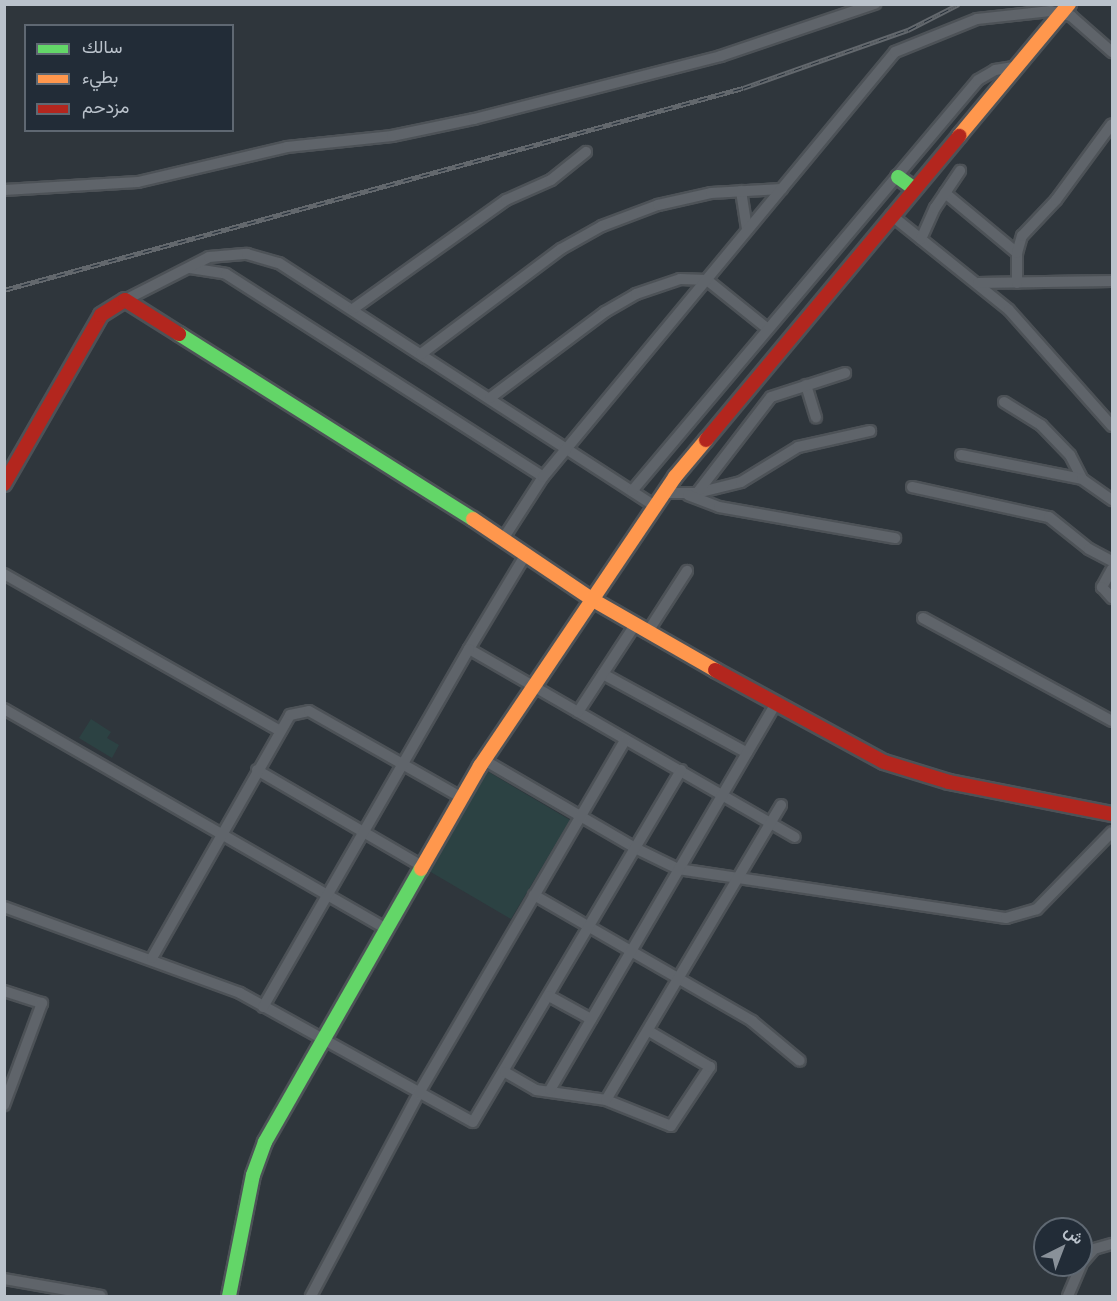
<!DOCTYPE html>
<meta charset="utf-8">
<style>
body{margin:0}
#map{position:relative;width:1117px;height:1301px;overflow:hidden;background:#2f363c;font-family:Roboto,Vazirmatn,sans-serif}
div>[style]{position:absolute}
.green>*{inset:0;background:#2c4243}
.roads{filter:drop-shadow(2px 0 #4d5257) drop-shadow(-2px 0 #4d5257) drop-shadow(0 2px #4d5257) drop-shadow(0 -2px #4d5257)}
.street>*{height:10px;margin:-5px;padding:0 5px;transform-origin:5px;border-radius:5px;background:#5f646a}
.fast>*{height:14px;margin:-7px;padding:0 7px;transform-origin:7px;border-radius:7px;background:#63d668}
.slow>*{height:14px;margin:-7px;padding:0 7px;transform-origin:7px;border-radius:7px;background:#ff974d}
.jam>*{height:14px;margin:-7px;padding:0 7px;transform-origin:7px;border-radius:7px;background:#b3261e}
.rail>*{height:5px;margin-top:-2.5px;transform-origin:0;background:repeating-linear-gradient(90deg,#222c37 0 9px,#63686d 0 18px);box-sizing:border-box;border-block:2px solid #63686d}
span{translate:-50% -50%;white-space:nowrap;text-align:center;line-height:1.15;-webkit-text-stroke:6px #222c37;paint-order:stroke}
.frame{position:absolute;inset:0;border:6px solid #bac2cb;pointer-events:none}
.legend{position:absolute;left:24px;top:24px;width:210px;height:108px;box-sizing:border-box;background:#222c37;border:2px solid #5f6872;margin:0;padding:8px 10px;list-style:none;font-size:18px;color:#bac2cb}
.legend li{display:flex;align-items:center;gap:12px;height:30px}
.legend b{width:30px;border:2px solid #5f6872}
.north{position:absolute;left:1033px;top:1217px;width:60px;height:60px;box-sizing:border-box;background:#222c37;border:2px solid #5f6872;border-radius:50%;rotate:42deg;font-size:16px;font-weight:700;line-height:24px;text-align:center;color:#bac2cb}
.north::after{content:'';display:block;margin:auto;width:21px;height:27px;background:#899199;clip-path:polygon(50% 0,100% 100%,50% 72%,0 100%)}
</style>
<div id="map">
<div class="green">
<div style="clip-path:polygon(91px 719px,111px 732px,107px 738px,119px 745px,112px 758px,79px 738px)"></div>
<div style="clip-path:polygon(487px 771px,570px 820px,511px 919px,429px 871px)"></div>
</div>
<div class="roads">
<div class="street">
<div style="left:4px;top:190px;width:134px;rotate:-3.4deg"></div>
<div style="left:138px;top:182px;width:153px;rotate:-13.2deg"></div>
<div style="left:287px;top:147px;width:106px;rotate:-6deg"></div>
<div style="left:392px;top:136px;width:84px;rotate:-11.7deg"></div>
<div style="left:474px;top:119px;width:255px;rotate:-14.3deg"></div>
<div style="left:721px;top:56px;width:163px;rotate:-18.7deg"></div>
<div style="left:741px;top:191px;width:39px;rotate:81deg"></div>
<div style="left:945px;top:193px;width:94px;rotate:39.8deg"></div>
<div style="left:891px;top:215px;width:151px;rotate:38.8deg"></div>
<div style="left:1009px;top:310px;width:155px;rotate:48.4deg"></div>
<div style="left:921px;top:239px;width:34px;rotate:-66deg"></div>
<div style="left:935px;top:208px;width:45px;rotate:-56deg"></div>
<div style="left:190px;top:268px;width:36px;rotate:9deg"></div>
<div style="left:226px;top:274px;width:376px;rotate:32.6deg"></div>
<div style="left:978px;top:283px;width:134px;rotate:-0.9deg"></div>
<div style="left:1017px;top:283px;width:30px;rotate:-90deg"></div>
<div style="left:1017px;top:253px;width:18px;rotate:-74deg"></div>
<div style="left:1022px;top:236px;width:50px;rotate:-46.6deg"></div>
<div style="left:1056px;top:200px;width:94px;rotate:-53.6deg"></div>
<div style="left:125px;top:300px;width:94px;rotate:-27.1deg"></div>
<div style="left:209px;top:257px;width:38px;rotate:-5deg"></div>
<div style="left:247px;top:254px;width:33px;rotate:16deg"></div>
<div style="left:279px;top:263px;width:447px;rotate:32.9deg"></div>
<div style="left:353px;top:309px;width:188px;rotate:-35.5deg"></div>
<div style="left:506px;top:200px;width:49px;rotate:-24deg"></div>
<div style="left:551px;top:180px;width:45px;rotate:-38.7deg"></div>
<div style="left:421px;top:354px;width:175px;rotate:-36.9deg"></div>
<div style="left:561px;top:249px;width:47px;rotate:-29.3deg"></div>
<div style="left:602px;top:226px;width:60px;rotate:-20.6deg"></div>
<div style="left:658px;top:205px;width:54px;rotate:-12.8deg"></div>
<div style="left:711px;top:193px;width:71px;rotate:-3.2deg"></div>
<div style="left:806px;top:385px;width:34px;rotate:73deg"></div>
<div style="left:490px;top:398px;width:144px;rotate:-36.8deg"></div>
<div style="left:605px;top:312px;width:36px;rotate:-30deg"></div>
<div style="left:636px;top:294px;width:46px;rotate:-18.8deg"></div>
<div style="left:680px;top:279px;width:27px;rotate:2deg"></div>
<div style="left:707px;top:280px;width:78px;rotate:38.8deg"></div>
<div style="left:1004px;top:402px;width:44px;rotate:31.9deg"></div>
<div style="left:1041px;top:425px;width:42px;rotate:46deg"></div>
<div style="left:1070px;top:455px;width:27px;rotate:63deg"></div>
<div style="left:961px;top:455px;width:123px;rotate:11.2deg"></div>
<div style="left:1082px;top:479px;width:37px;rotate:35deg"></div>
<div style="left:912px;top:487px;width:140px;rotate:12.4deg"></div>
<div style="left:1049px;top:517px;width:51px;rotate:38.7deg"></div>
<div style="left:1089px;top:549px;width:26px;rotate:28deg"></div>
<div style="left:632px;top:491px;width:537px;rotate:-49.91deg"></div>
<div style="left:978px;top:80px;width:20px;rotate:-30deg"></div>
<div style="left:995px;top:70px;width:19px;rotate:-9deg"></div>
<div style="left:663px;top:493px;width:34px"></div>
<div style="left:697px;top:493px;width:45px;rotate:-14deg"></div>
<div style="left:741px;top:482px;width:67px;rotate:-31.6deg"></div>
<div style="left:798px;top:447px;width:74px;rotate:-12.5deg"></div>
<div style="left:697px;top:493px;width:121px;rotate:-52.4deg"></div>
<div style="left:771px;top:397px;width:78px;rotate:-18deg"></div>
<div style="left:688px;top:495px;width:33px;rotate:21deg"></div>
<div style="left:719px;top:507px;width:179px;rotate:10deg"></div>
<div style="left:503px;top:539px;width:74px;rotate:-57.2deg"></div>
<div style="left:543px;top:477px;width:552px;rotate:-50.37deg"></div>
<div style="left:895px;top:52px;width:88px;rotate:-21.9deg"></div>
<div style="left:977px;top:19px;width:74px;rotate:-6.2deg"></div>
<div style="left:1051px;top:11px;width:21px;rotate:14deg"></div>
<div style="left:1071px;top:16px;width:55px;rotate:41.3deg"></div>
<div style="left:526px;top:554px;width:111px;rotate:121deg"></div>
<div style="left:469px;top:649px;width:376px;rotate:30deg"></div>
<div style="left:1112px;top:569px;width:21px;rotate:119deg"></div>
<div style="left:1102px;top:587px;width:15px;rotate:48deg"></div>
<div style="left:4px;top:574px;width:318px;rotate:29.6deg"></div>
<div style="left:923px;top:618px;width:215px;rotate:28.6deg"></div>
<div style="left:647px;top:633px;width:74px;rotate:-57.2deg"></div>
<div style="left:603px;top:674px;width:164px;rotate:28.7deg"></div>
<div style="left:4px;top:709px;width:441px;rotate:29.9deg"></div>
<div style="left:578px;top:712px;width:104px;rotate:-56.8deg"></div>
<div style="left:484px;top:760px;width:175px;rotate:30.2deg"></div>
<div style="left:635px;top:848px;width:48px;rotate:26deg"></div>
<div style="left:678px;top:869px;width:332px;rotate:8.5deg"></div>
<div style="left:1006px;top:918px;width:32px;rotate:-16deg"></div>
<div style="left:1037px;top:909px;width:107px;rotate:-45.8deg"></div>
<div style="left:257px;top:770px;width:191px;rotate:30.2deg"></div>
<div style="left:534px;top:895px;width:252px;rotate:30deg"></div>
<div style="left:752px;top:1021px;width:62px;rotate:39.8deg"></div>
<div style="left:4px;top:907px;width:251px;rotate:20deg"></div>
<div style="left:240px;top:993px;width:266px;rotate:29deg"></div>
<div style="left:473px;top:1122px;width:409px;rotate:-59.4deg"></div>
<div style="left:152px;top:958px;width:279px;rotate:-60.4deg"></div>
<div style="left:290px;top:715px;width:19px;rotate:-12deg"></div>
<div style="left:309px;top:711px;width:176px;rotate:29.6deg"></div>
<div style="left:4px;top:991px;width:40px;rotate:18deg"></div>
<div style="left:42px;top:1003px;width:109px;rotate:110.4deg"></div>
<div style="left:549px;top:996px;width:48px;rotate:28.7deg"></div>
<div style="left:263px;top:1007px;width:413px;rotate:-60.1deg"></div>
<div style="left:505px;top:1072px;width:36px;rotate:30deg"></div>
<div style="left:536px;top:1090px;width:71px;rotate:8.1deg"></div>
<div style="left:606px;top:1100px;width:70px;rotate:21.8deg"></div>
<div style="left:671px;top:1126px;width:71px;rotate:-56.5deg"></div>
<div style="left:710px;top:1067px;width:71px;rotate:-149.5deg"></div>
<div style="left:550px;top:1090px;width:447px;rotate:-59.7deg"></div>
<div style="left:606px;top:1100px;width:343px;rotate:-59.3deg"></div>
<div style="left:1081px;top:1264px;width:20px;rotate:-49deg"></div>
<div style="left:1094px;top:1249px;width:19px;rotate:-16deg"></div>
<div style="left:4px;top:1279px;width:98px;rotate:9.9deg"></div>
<div style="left:311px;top:1296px;width:230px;rotate:-62deg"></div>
<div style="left:419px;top:1093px;width:409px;rotate:-59.7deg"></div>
<div style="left:1068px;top:1296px;width:34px;rotate:-67deg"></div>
</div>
<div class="fast">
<div style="left:898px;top:177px;width:19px;rotate:36deg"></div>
<div style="left:179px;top:334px;width:347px;rotate:32.2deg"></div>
<div style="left:229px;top:1296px;width:123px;rotate:-78.8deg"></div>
<div style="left:253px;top:1175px;width:35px;rotate:-70deg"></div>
<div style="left:265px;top:1142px;width:314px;rotate:-60.3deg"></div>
</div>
<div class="slow">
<div style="left:959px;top:136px;width:172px;rotate:-50.2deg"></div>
<div style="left:473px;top:519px;width:145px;rotate:34deg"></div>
<div style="left:593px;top:600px;width:141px;rotate:29.8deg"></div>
<div style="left:421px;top:869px;width:119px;rotate:-60.2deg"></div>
<div style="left:480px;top:766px;width:349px;rotate:-56deg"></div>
<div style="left:675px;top:477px;width:48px;rotate:-50deg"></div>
</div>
<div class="jam">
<div style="left:706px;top:440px;width:396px;rotate:-50.2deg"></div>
<div style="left:4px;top:484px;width:195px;rotate:-60.1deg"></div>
<div style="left:101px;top:315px;width:28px;rotate:-32deg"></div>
<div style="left:125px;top:300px;width:64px;rotate:32.2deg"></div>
<div style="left:715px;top:670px;width:192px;rotate:28.6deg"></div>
<div style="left:884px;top:762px;width:68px;rotate:17.1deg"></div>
<div style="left:949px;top:782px;width:166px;rotate:11.1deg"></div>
</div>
</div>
<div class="rail">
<div style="left:4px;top:290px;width:766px;rotate:-15.29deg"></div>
<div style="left:743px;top:88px;width:175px;rotate:-19.4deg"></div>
<div style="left:908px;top:30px;width:57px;rotate:-27deg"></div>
</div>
<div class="frame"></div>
<ul class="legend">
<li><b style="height:8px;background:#63d668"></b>سالك</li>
<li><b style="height:8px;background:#ff974d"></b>بطيء</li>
<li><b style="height:8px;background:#b3261e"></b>مزدحم</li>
</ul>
<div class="north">ش</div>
</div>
